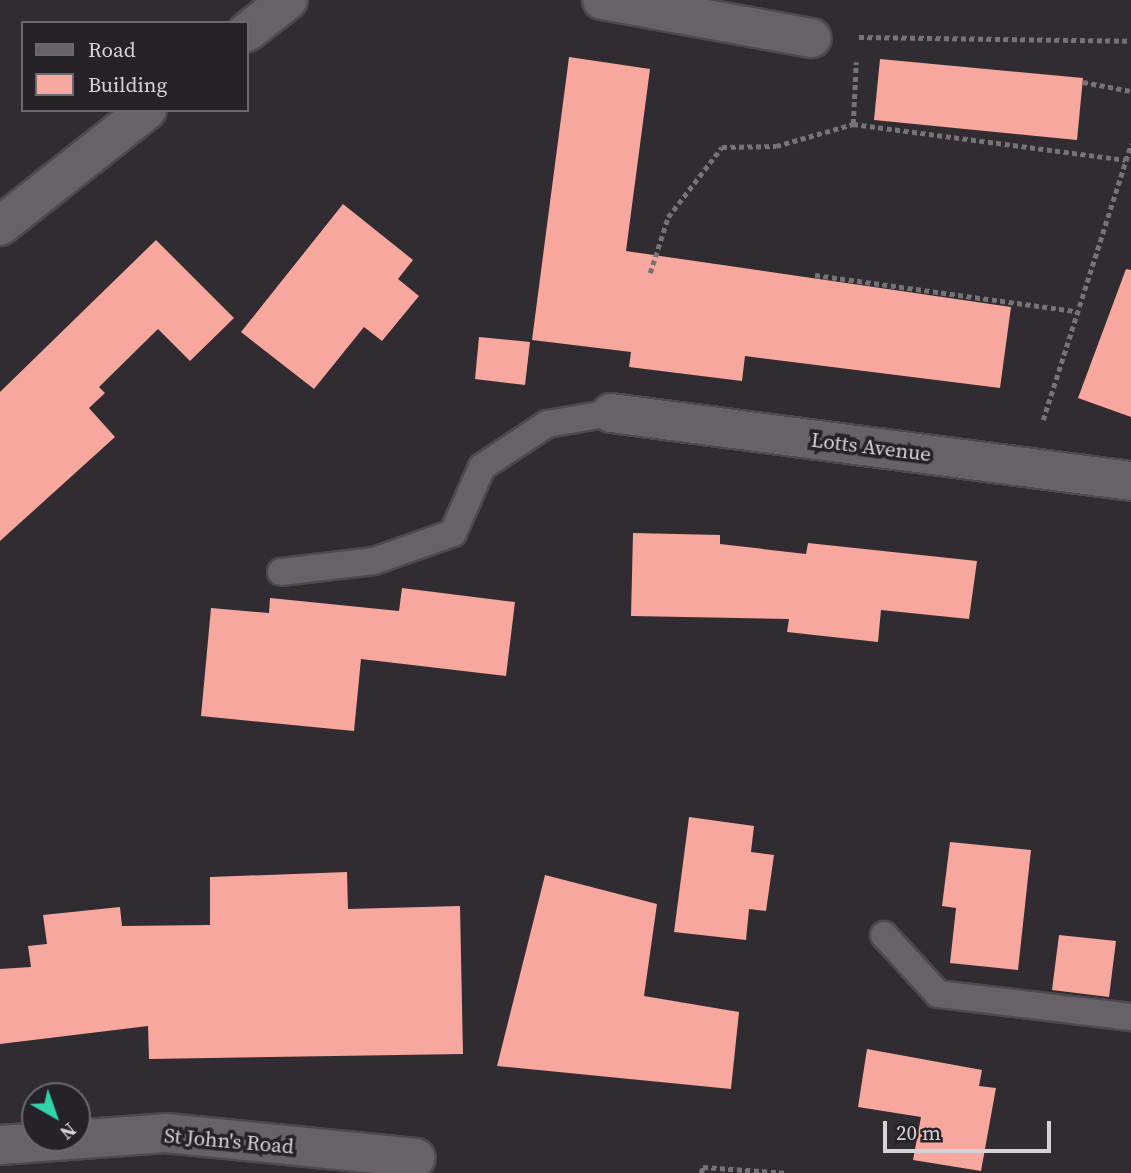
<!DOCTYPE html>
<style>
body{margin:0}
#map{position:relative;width:1131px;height:1173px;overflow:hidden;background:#302c31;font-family:"Source Serif 4",serif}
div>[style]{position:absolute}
.building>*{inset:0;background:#f7a79d}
.path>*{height:4.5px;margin-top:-2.25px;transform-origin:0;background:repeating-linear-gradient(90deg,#767377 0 5px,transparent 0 8.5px)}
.roads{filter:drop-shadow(2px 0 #4d494e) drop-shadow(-2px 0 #4d494e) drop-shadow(0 2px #4d494e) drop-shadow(0 -2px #4d494e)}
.service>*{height:26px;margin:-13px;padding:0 13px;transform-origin:13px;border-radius:13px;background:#676268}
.minor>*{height:38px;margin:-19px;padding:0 19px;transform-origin:19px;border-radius:19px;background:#676268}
span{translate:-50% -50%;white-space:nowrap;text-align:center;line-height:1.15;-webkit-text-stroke:7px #262227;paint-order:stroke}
.street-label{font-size:21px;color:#d5d3d6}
.legend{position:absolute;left:21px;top:21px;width:228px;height:91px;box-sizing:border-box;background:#262227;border:2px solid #6c696d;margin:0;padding:9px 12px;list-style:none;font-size:21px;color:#d5d3d6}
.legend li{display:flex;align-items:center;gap:14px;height:35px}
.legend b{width:35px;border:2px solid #6c696d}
.north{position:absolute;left:21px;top:1082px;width:70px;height:70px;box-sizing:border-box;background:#262227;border:2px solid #6c696d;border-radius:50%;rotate:140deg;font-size:19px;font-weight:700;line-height:28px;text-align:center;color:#d5d3d6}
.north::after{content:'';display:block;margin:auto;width:24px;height:32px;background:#31d4a9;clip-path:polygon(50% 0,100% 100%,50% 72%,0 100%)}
.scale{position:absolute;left:883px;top:1121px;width:168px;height:32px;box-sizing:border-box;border:4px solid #d5d3d6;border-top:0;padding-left:9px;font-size:21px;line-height:24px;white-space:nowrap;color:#d5d3d6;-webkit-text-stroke:5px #262227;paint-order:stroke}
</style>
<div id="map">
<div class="building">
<div style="clip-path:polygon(569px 57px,650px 69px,626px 251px,1011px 307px,1000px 388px,745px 356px,742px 381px,629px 367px,631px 352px,532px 340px)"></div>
<div style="clip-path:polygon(880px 59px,1083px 78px,1077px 140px,874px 120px)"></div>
<div style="clip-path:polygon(343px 204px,413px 260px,398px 279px,419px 296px,382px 341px,364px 327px,314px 389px,241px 332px)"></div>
<div style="clip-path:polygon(156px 240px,234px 318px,190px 361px,158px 329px,99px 387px,105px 393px,89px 408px,115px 437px,0 541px,0 392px)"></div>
<div style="clip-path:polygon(1126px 269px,1131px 270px,1131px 417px,1078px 398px)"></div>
<div style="clip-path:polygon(479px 337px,530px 342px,525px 385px,475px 379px)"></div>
<div style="clip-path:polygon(633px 533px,720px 535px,720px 544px,806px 554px,808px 543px,977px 561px,969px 619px,881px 610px,878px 642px,787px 632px,789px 619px,631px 616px)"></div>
<div style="clip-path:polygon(402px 588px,515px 602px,506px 676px,361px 659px,354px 731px,201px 716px,211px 608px,269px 613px,270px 598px,399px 611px)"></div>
<div style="clip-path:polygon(689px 817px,754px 826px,751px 852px,774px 855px,766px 911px,749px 909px,746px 940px,674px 932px)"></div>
<div style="clip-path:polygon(950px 842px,1031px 850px,1018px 970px,950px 963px,956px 908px,942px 906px)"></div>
<div style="clip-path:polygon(347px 872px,348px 909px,460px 906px,463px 1054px,149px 1059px,148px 1026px,0 1044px,0 969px,31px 967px,28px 946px,47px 944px,43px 915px,120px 907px,122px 926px,210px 925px,210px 877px)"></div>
<div style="clip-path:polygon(545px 875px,657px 904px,644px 996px,739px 1012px,731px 1089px,497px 1066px)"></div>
<div style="clip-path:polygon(1059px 935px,1116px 941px,1109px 997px,1052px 990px)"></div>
<div style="clip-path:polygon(867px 1049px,982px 1070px,979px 1086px,996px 1088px,981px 1171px,913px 1160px,921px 1117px,858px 1107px)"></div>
</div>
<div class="path">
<div style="left:859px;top:37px;width:272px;rotate:0.8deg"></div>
<div style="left:1083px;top:82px;width:49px;rotate:10.6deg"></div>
<div style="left:853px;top:124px;width:62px;rotate:-87.2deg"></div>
<div style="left:650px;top:273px;width:59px;rotate:-72.2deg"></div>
<div style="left:668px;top:217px;width:88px;rotate:-52.4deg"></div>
<div style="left:722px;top:147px;width:54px;rotate:-1.1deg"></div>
<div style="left:776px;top:146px;width:80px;rotate:-15.9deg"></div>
<div style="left:853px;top:124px;width:275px;rotate:7.5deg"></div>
<div style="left:815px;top:275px;width:263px;rotate:7.9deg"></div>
<div style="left:1043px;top:420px;width:290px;rotate:-72.3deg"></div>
<div style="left:701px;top:1173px;width:6px;rotate:-72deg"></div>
<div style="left:703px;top:1167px;width:84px;rotate:4.1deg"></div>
</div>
<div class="roads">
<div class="service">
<div style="left:281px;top:572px;width:94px;rotate:-6.7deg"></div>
<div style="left:374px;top:561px;width:84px;rotate:-19.5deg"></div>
<div style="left:453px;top:533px;width:72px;rotate:-66.3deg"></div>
<div style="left:482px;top:467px;width:78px;rotate:-33.5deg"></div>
<div style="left:547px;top:424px;width:65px;rotate:-9.8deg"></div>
<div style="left:884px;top:935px;width:80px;rotate:47.5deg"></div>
<div style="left:938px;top:994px;width:194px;rotate:6.8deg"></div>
</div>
<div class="minor">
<div style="left:602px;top:0;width:213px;rotate:10.3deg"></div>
<div style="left:247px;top:32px;width:52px;rotate:-38deg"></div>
<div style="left:0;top:226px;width:187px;rotate:-38.3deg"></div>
<div style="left:611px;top:413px;width:524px;rotate:7.45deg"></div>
<div style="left:0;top:1145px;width:166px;rotate:-4.1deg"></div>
<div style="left:166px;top:1133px;width:251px;rotate:5.7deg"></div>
</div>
</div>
<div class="street-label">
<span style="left:871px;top:447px;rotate:7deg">Lotts Avenue</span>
<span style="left:229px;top:1141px;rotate:5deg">St John's Road</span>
</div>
<ul class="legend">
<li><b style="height:9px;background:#676268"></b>Road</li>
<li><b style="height:19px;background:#f7a79d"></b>Building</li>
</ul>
<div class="north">N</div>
<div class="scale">20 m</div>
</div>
